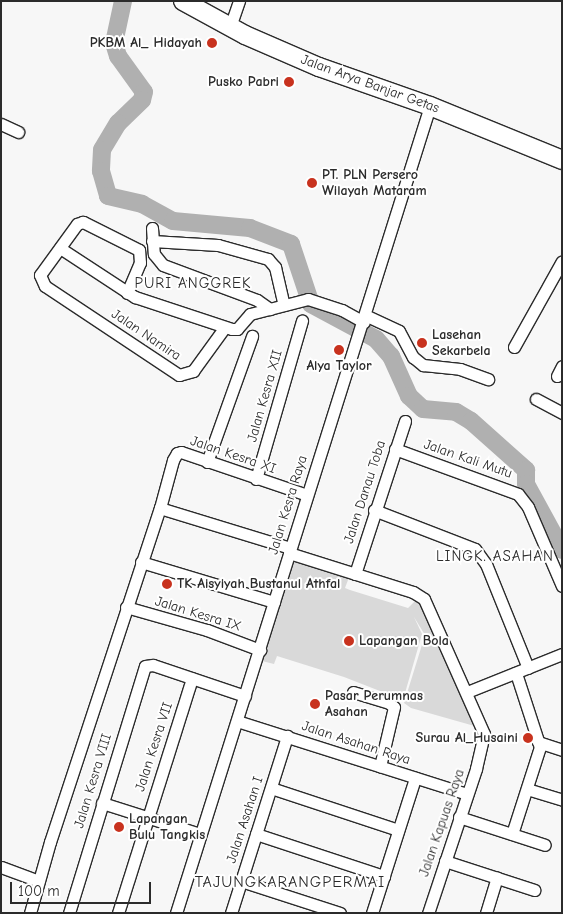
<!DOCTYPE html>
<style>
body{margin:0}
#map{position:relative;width:563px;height:914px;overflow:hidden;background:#f7f7f7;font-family:"Comic Neue",sans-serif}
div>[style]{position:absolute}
.green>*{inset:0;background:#d9d9d9}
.river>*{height:18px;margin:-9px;padding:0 9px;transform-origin:9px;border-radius:9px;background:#b0b0b0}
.roads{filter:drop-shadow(1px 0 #2b2b2b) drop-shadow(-1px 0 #2b2b2b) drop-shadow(0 1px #2b2b2b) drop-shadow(0 -1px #2b2b2b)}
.minor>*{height:11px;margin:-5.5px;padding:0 5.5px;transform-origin:5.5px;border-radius:5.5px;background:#fff}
.highway>*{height:18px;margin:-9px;padding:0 9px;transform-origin:9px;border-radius:9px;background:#fff}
.dots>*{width:14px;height:14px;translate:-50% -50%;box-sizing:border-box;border:2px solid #fff;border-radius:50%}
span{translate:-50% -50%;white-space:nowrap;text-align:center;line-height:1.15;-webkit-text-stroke:4px #fff;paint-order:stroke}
.poi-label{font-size:14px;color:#2b2b2b;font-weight:700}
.right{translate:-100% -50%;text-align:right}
.left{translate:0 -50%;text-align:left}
.street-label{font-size:14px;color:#2b2b2b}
.neighbourhood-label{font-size:15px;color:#2b2b2b;letter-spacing:1px}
.quarter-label{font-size:16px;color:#2b2b2b;letter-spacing:1px}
.frame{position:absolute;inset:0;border:2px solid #2b2b2b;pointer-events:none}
.scale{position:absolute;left:10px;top:882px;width:141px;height:22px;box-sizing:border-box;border:2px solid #2b2b2b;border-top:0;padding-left:6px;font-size:15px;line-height:18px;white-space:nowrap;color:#2b2b2b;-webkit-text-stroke:4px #fff;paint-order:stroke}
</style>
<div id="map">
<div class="green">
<div style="clip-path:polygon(293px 554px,351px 572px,345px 588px,350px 590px,408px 608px,420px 596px,478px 727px,411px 708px,404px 703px,425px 635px,414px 617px,422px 634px,403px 700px,344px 677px,277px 656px,274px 664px,262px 661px)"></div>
</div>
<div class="river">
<div style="left:123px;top:1px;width:43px;rotate:102.1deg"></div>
<div style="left:114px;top:43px;width:14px;rotate:73deg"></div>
<div style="left:118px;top:56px;width:44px;rotate:54.2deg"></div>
<div style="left:144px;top:92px;width:8px;rotate:104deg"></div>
<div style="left:142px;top:100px;width:33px;rotate:136deg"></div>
<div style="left:118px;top:123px;width:31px;rotate:121deg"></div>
<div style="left:102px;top:150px;width:21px;rotate:93deg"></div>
<div style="left:101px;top:171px;width:26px;rotate:74deg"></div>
<div style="left:108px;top:196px;width:35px;rotate:13deg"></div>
<div style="left:142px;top:204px;width:35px;rotate:29deg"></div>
<div style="left:173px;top:221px;width:77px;rotate:5.2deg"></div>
<div style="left:250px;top:228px;width:44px;rotate:21.3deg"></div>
<div style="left:291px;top:244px;width:63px;rotate:71.6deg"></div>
<div style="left:311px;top:304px;width:74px;rotate:28.3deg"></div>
<div style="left:376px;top:339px;width:23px;rotate:49deg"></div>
<div style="left:391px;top:356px;width:44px;rotate:65.8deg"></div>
<div style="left:409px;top:396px;width:19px;rotate:43deg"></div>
<div style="left:423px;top:409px;width:33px;rotate:5deg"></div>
<div style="left:456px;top:412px;width:17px;rotate:31deg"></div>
<div style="left:471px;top:421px;width:74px;rotate:41.7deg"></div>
<div style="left:526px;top:470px;width:14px;rotate:90deg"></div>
<div style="left:526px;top:484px;width:75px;rotate:61.4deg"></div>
</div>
<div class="roads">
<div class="minor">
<div style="left:230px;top:27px;width:28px;rotate:-71deg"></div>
<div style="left:1px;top:124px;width:19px;rotate:25deg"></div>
<div style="left:152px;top:228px;width:26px;rotate:86deg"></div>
<div style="left:154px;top:254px;width:14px;rotate:51deg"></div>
<div style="left:163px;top:265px;width:100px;rotate:20.4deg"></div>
<div style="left:257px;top:300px;width:16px;rotate:35deg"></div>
<div style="left:152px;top:241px;width:66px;rotate:3.5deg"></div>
<div style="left:218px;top:245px;width:52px;rotate:15.6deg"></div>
<div style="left:268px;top:259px;width:11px;rotate:49deg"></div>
<div style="left:275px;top:267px;width:39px;rotate:77deg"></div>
<div style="left:60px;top:248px;width:90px;rotate:33.2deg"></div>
<div style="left:135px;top:297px;width:102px;rotate:18.3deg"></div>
<div style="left:232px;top:329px;width:5px"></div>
<div style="left:237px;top:329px;width:20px;rotate:-49deg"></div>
<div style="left:250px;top:314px;width:60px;rotate:-14.5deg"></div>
<div style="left:308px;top:299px;width:36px;rotate:18deg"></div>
<div style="left:342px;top:310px;width:25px;rotate:29deg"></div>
<div style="left:127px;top:293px;width:33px;rotate:-67deg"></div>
<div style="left:140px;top:263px;width:13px;rotate:-94deg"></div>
<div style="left:139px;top:250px;width:63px;rotate:-153.4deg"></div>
<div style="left:83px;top:222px;width:6px;rotate:162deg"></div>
<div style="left:77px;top:224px;width:63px;rotate:126deg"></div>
<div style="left:40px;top:275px;width:12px;rotate:66deg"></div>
<div style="left:45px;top:286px;width:161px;rotate:33.6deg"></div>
<div style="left:179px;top:375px;width:15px;rotate:-16deg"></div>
<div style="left:193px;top:371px;width:54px;rotate:-54deg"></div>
<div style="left:367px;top:316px;width:35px;rotate:25deg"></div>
<div style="left:399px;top:331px;width:30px;rotate:62deg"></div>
<div style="left:413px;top:357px;width:13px;rotate:39deg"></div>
<div style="left:423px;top:365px;width:37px;rotate:6deg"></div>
<div style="left:460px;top:369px;width:30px;rotate:20deg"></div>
<div style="left:514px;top:347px;width:98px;rotate:-60.8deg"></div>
<div style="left:557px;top:376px;width:11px;rotate:-63deg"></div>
<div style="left:536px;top:399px;width:30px;rotate:28deg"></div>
<div style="left:395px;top:449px;width:131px;rotate:20.1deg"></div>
<div style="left:518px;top:494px;width:16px;rotate:52deg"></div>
<div style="left:528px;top:507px;width:86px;rotate:66.7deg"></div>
<div style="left:207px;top:462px;width:134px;rotate:-70.3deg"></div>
<div style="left:256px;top:479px;width:165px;rotate:-73.8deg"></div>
<div style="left:160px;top:508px;width:50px;rotate:-74.8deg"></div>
<div style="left:173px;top:460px;width:8px;rotate:-60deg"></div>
<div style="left:177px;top:453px;width:4px;rotate:-14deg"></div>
<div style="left:181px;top:452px;width:133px;rotate:18.8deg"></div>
<div style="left:374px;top:510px;width:108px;rotate:21.1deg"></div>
<div style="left:475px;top:549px;width:19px;rotate:54deg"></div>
<div style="left:486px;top:564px;width:112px;rotate:68deg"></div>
<div style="left:289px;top:553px;width:130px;rotate:17.5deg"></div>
<div style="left:413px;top:592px;width:13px;rotate:32deg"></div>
<div style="left:424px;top:599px;width:148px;rotate:66deg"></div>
<div style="left:484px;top:734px;width:36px;rotate:103deg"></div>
<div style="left:476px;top:769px;width:152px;rotate:108.4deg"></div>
<div style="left:141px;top:562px;width:139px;rotate:16.7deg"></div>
<div style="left:355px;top:574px;width:161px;rotate:-71.9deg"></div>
<div style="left:126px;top:607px;width:84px;rotate:15.9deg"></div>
<div style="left:207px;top:630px;width:57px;rotate:20.7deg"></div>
<div style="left:353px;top:692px;width:38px;rotate:17deg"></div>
<div style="left:389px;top:703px;width:6px;rotate:39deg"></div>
<div style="left:394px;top:707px;width:61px;rotate:103.3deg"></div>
<div style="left:467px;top:692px;width:102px;rotate:-21.8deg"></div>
<div style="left:237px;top:721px;width:241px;rotate:17.6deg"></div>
<div style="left:538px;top:742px;width:25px;rotate:18deg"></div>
<div style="left:271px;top:788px;width:134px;rotate:18.3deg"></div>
<div style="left:527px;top:789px;width:37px;rotate:17deg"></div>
<div style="left:102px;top:803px;width:103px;rotate:17.6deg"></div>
<div style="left:459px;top:817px;width:90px;rotate:18deg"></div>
<div style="left:256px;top:834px;width:135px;rotate:18.2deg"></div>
<div style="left:512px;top:834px;width:91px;rotate:-72.2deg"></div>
<div style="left:540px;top:747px;width:78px;rotate:-108deg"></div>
<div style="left:445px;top:861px;width:94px;rotate:18deg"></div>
<div style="left:1px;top:867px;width:40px;rotate:20.2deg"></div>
<div style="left:241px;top:881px;width:104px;rotate:17.9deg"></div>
<div style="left:30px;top:913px;width:74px;rotate:-74.3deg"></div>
<div style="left:50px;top:842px;width:352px;rotate:-71.8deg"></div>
<div style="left:160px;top:508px;width:136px;rotate:17.1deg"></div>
<div style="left:69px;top:913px;width:258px;rotate:-72.9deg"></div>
<div style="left:145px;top:666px;width:8px;rotate:-7deg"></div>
<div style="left:153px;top:665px;width:97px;rotate:18.6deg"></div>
<div style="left:118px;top:913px;width:246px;rotate:-72.5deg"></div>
<div style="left:176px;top:913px;width:846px;rotate:-72.53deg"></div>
<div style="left:231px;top:913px;width:186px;rotate:-72.4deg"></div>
<div style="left:372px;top:913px;width:142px;rotate:-72.3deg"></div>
<div style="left:486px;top:913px;width:37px;rotate:-73deg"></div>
</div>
<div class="highway">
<div style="left:183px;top:1px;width:71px;rotate:28.7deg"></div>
<div style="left:245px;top:35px;width:81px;rotate:23.4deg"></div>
<div style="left:319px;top:67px;width:118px;rotate:19.4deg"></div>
<div style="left:430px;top:106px;width:143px;rotate:22.2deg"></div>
</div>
</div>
<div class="dots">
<div style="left:212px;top:43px;background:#c8321e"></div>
<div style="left:289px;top:82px;background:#c8321e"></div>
<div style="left:312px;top:183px;background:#c8321e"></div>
<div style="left:422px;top:343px;background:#c8321e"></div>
<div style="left:339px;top:350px;background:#c8321e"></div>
<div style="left:167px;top:584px;background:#c8321e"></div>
<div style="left:349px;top:641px;background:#c8321e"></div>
<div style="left:315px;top:704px;background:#c8321e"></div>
<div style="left:528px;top:738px;background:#c8321e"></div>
<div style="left:119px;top:827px;background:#c8321e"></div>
</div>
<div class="poi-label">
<span class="right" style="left:202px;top:43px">PKBM Al_ Hidayah</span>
<span class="right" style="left:279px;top:82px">Pusko Pabri</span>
<span class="left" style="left:322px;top:183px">PT. PLN Persero<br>Wilayah Mataram</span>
<span class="left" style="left:432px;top:343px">Lasehan<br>Sekarbela</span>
<span style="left:339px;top:366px">Alya Taylor</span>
<span class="left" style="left:177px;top:584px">TK Aisyiyah Bustanul Athfal</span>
<span class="left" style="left:359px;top:641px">Lapangan Bola</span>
<span class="left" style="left:325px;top:704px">Pasar Perumnas<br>Asahan</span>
<span class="right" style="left:518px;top:738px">Surau Al_Husaini</span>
<span class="left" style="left:129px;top:827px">Lapangan<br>Bulu Tangkis</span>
</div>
<div class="street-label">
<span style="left:370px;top:84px;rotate:20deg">Jalan Arya Banjar Getas</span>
<span style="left:146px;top:335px;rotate:34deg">Jalan Namira</span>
<span style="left:265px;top:396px;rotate:-74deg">Jalan Kesra XII</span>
<span style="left:233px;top:455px;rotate:19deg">Jalan Kesra XI</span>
<span style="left:468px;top:459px;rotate:19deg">Jalan Kali Mutu</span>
<span style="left:365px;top:492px;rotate:-72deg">Jalan Danau Toba</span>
<span style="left:288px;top:505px;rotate:-73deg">Jalan Kesra Raya</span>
<span style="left:198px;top:614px;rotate:17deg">Jalan Kesra IX</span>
<span style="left:356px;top:743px;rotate:18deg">Jalan Asahan Raya</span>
<span style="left:154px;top:747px;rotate:-72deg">Jalan Kesra VII</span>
<span style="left:93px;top:781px;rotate:-73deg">Jalan Kesra VIII</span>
<span style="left:245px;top:820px;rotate:-72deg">Jalan Asahan I</span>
<span style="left:442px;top:823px;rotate:-71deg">Jalan Kapuas Raya</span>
</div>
<div class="neighbourhood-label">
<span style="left:193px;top:284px">PURI ANGGREK</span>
<span style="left:495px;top:557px">LINGK. ASAHAN</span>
</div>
<div class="quarter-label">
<span style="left:290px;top:882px">TAJUNGKARANGPERMAI</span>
</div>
<div class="frame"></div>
<div class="scale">100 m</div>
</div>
